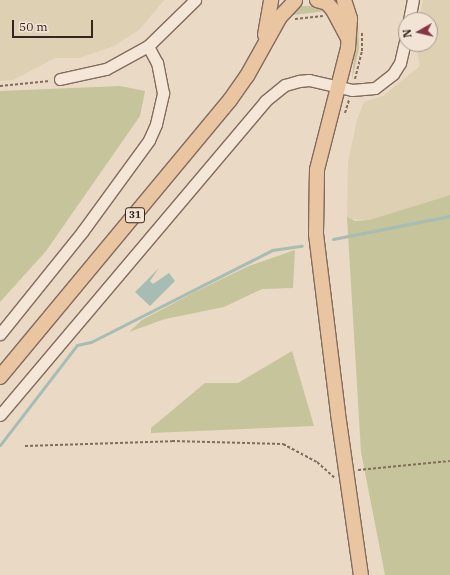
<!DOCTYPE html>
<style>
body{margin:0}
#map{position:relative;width:450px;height:575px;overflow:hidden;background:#e9d9c5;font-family:"IBM Plex Serif",serif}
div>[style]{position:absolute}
.farmland>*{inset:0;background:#ded0b3}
.green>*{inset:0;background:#c6c49a}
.water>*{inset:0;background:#a6bdb3}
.stream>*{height:3px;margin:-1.5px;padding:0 1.5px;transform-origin:1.5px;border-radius:1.5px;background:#a6bdb3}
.path>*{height:2px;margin-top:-1px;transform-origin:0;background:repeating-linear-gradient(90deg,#836b5d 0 3px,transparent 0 5px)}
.roads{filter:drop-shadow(1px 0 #836b5d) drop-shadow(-1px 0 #836b5d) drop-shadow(0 1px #836b5d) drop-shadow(0 -1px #836b5d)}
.minor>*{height:11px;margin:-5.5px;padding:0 5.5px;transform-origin:5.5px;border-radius:5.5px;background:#f5e7d8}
.major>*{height:14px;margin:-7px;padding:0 7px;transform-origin:7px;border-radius:7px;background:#e9c6a1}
span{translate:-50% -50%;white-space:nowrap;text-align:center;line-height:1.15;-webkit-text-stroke:3px #f2e4d4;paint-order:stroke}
.shield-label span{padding:1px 3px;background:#f2e4d4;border:1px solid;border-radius:3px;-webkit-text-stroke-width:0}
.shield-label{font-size:10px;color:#34261f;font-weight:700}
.north{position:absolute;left:398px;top:12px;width:40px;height:40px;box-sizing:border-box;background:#f2e4d4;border:1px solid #a6988c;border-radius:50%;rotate:262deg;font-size:11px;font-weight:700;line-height:16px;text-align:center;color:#34261f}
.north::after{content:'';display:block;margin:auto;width:14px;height:18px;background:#8b3343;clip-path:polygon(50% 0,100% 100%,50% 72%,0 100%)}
.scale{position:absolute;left:12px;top:20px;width:81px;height:18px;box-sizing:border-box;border:2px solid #34261f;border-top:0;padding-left:5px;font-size:12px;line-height:14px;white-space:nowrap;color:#34261f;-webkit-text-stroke:3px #f2e4d4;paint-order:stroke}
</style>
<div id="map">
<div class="farmland">
<div style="clip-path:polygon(0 0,164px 0,140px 29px,114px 46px,79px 58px,55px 58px,13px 80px,0 81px)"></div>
<div style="clip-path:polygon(423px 0,450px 0,450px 195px,369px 220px,349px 219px,347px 217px,348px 162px,357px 120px,364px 102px,383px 96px,420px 66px,415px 44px,430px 44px,430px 20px,419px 20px)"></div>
</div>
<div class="green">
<div style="clip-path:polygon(301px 6px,317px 6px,326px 11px,285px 16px)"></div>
<div style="clip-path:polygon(353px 7px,358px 21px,359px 48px,352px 80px,356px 35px)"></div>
<div style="clip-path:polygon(120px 86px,145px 91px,140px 116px,46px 251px,0 302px,0 91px)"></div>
<div style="clip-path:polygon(450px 195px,450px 575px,385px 575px,361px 452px,347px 217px,355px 221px,369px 220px)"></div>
<div style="clip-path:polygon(295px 250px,293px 288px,262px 289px,224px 307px,165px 319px,129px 332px,142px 320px,195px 292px,249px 266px)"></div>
<div style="clip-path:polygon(292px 351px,314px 426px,151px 433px,151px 428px,205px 383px,238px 383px)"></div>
</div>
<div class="water">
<div style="clip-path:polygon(159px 268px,150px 281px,153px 284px,169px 273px,175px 281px,150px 306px,135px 292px)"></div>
</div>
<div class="stream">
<div style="left:333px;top:239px;width:119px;rotate:-11.1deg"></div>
<div style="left:0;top:445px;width:126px;rotate:-52.4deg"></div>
<div style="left:77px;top:345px;width:14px;rotate:-12deg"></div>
<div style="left:91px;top:342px;width:203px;rotate:-26.9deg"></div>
<div style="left:272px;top:250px;width:30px;rotate:-8deg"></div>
</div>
<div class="path">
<div style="left:295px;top:19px;width:28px;rotate:-6deg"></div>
<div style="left:355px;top:79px;width:29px;rotate:-76deg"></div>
<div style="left:362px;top:51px;width:19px;rotate:-90deg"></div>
<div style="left:0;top:86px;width:50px;rotate:-5.7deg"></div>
<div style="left:345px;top:113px;width:14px;rotate:-73deg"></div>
<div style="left:25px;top:446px;width:147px;rotate:-1.9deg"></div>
<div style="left:172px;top:441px;width:111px;rotate:1.5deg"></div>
<div style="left:283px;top:444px;width:38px;rotate:28deg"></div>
<div style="left:317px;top:462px;width:24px;rotate:42deg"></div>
<div style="left:358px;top:470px;width:92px;rotate:-5.6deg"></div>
</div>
<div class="roads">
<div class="minor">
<div style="left:409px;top:20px;width:20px;rotate:-79deg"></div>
<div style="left:60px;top:79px;width:47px;rotate:-12.3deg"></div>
<div style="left:106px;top:69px;width:48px;rotate:-28.7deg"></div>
<div style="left:148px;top:46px;width:66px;rotate:-44.4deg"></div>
<div style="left:0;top:334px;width:131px;rotate:-51.2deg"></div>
<div style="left:82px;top:232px;width:114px;rotate:-53.9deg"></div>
<div style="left:149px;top:140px;width:17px;rotate:-66deg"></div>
<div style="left:156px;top:124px;width:32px;rotate:-77deg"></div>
<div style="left:163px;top:93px;width:31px;rotate:-101deg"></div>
<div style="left:157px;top:63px;width:19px;rotate:-118deg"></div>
<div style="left:0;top:415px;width:411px;rotate:-49.8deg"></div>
<div style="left:265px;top:101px;width:26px;rotate:-39deg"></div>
<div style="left:285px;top:85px;width:15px;rotate:-16deg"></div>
<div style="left:299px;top:81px;width:10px;rotate:-6deg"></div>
<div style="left:309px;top:80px;width:44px;rotate:13.1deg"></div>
<div style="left:352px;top:90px;width:23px;rotate:-5deg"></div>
<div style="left:375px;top:88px;width:23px;rotate:-38deg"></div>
<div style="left:393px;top:74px;width:13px;rotate:-58deg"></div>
<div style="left:400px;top:63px;width:26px;rotate:-77deg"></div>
</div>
<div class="major">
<div style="left:317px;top:0;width:10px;rotate:17deg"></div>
<div style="left:327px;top:3px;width:9px;rotate:49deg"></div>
<div style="left:333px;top:10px;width:32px;rotate:62deg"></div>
<div style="left:344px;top:0;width:20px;rotate:72deg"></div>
<div style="left:350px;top:19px;width:29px;rotate:94deg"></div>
<div style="left:348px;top:48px;width:126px;rotate:104.3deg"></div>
<div style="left:317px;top:170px;width:64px;rotate:90.9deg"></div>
<div style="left:316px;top:234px;width:181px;rotate:83deg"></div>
<div style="left:338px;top:414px;width:163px;rotate:81.9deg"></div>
<div style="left:265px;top:35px;width:36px;rotate:-80deg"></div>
<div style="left:0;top:377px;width:360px;rotate:-50.3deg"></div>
<div style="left:230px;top:100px;width:29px;rotate:-55deg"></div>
<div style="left:247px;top:76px;width:68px;rotate:-60.8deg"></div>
<div style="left:280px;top:17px;width:22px;rotate:-47deg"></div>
</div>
</div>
<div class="shield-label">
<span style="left:135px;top:215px">31</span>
</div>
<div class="north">N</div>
<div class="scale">50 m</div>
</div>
